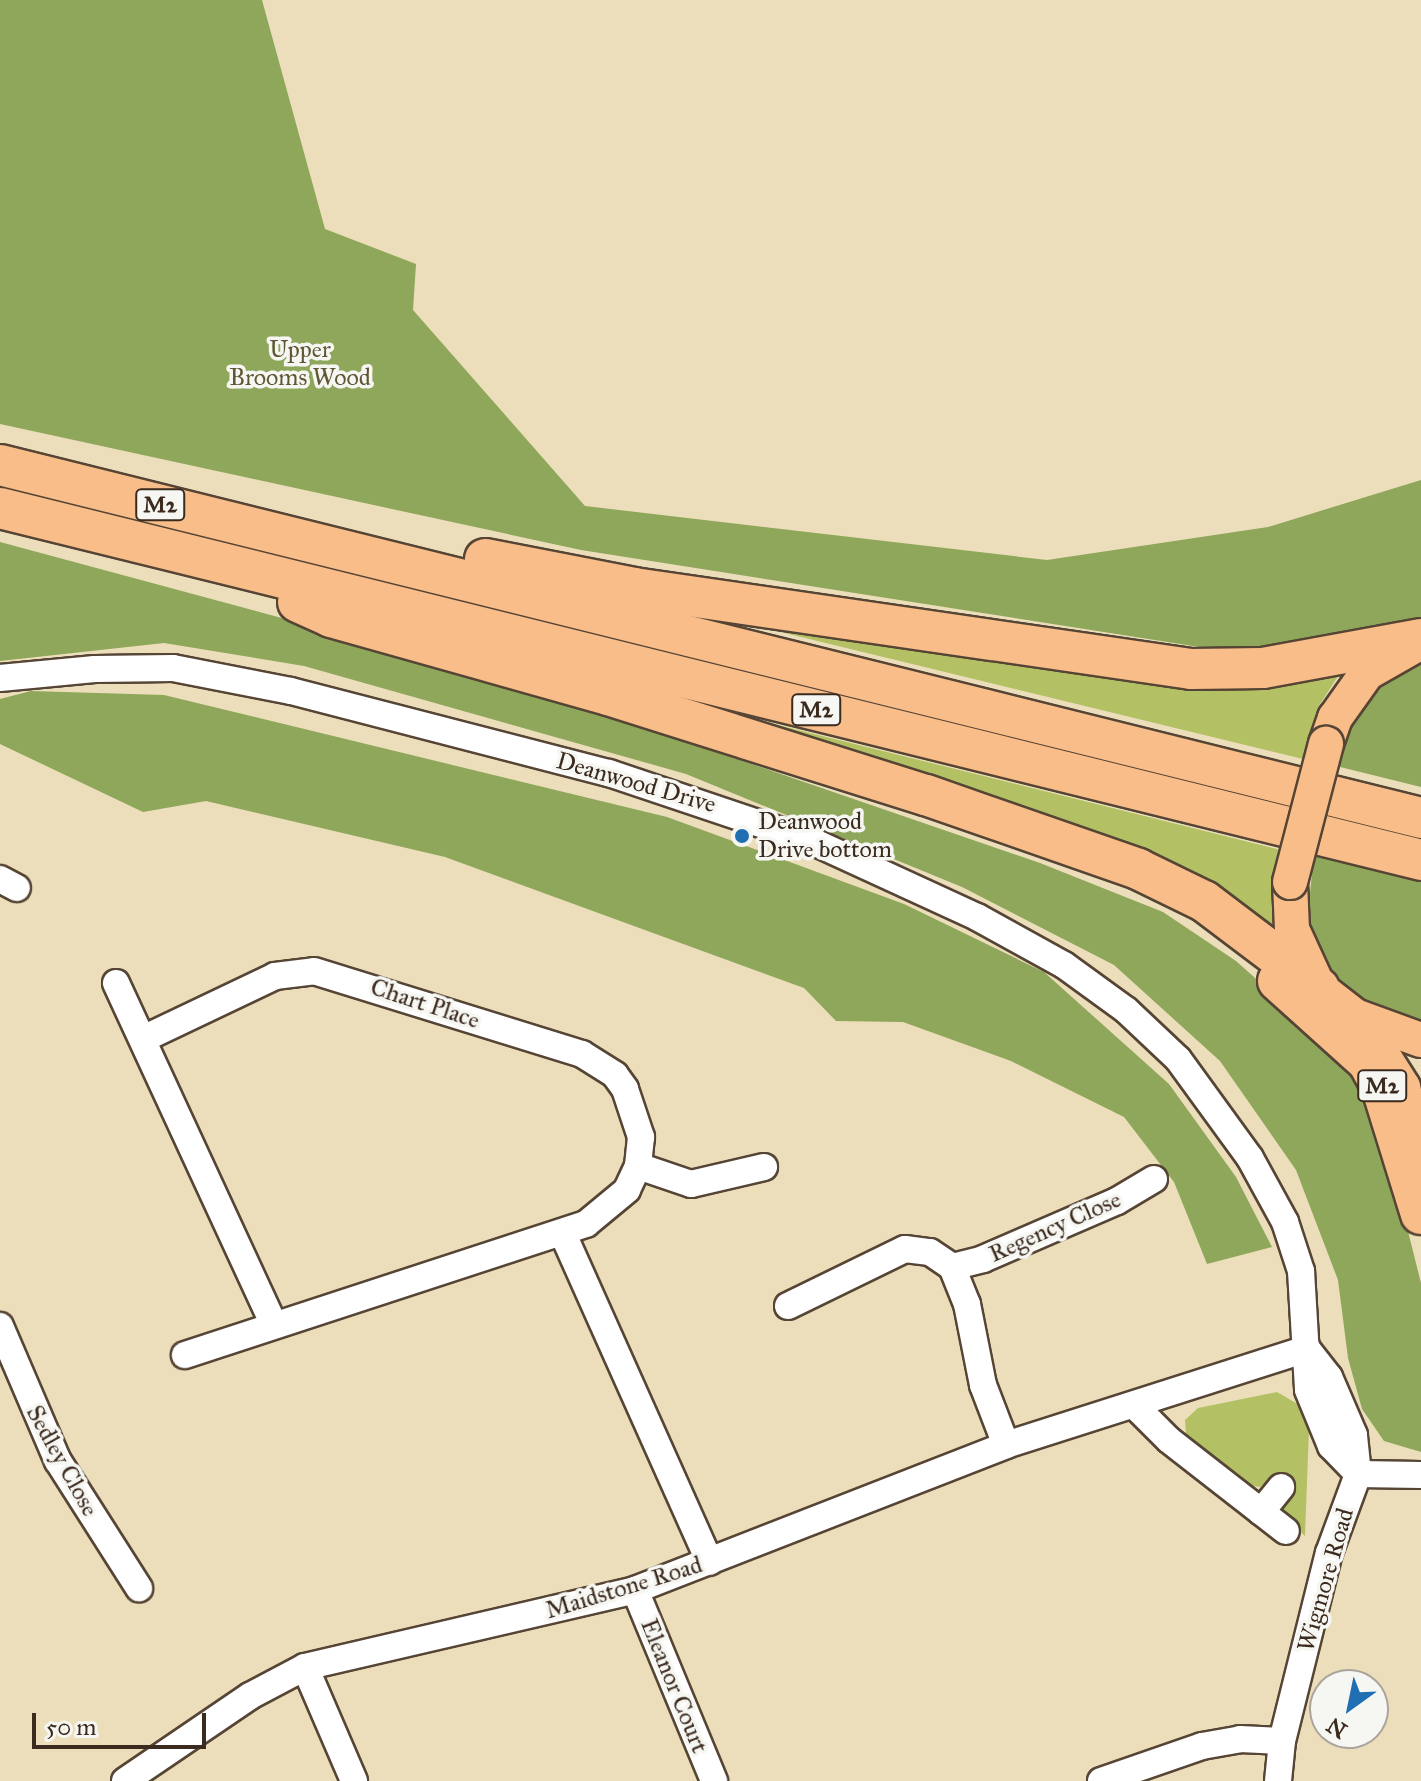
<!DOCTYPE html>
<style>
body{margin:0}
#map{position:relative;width:1421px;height:1781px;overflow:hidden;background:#ecdeba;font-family:"IM FELL Great Primer",serif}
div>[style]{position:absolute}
.green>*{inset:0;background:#b3c164}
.forest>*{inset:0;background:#8ea75a}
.roads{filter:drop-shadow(2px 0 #564535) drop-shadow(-2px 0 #564535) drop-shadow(0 2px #564535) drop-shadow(0 -2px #564535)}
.minor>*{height:26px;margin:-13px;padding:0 13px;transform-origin:13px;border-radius:13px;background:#fff}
.major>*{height:34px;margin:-17px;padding:0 17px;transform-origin:17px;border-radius:17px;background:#f8bd89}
.highway>*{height:40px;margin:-20px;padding:0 20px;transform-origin:20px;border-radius:20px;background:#f8bd89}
.bridges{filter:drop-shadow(2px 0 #564535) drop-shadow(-2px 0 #564535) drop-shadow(0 2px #564535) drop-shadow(0 -2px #564535)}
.major-bridge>*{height:34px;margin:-17px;padding:0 17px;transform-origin:17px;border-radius:17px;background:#f8bd89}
.dots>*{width:22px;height:22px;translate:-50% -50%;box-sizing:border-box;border:4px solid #f6f6f2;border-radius:50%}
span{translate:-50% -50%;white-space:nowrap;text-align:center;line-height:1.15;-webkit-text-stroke:7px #f6f6f2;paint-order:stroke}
.shield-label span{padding:2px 6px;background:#f6f6f2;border:2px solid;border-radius:6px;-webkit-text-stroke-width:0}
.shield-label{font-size:22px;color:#3b2a1e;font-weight:700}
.park-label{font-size:24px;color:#5f5733}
.street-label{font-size:24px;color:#3b2a1e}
.poi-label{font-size:24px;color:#3b2a1e}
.left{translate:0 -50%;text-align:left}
.north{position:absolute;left:1309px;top:1669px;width:80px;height:80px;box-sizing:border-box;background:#f6f6f2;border:2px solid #aba49d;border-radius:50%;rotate:213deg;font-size:22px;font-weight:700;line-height:32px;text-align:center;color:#3b2a1e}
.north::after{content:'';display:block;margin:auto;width:28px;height:36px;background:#1f6fb2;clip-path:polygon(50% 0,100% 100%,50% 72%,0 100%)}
.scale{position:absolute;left:32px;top:1713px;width:174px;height:36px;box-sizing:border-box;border:4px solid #3b2a1e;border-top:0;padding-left:10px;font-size:24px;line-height:28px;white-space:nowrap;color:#3b2a1e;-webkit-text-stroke:6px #f6f6f2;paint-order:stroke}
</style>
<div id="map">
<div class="green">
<div style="clip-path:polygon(649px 600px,1078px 666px,1348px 661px,1318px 707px,1303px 759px)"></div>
<div style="clip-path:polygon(686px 702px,1281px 850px,1275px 949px,1217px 906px)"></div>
<div style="clip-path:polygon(1277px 1392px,1301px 1406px,1309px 1429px,1305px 1536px,1286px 1518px,1282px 1508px,1293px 1488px,1276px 1473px,1260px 1487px,1247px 1485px,1186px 1434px,1185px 1420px,1198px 1408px)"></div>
</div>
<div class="forest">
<div style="clip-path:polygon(0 0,262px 0,325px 229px,416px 264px,413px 310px,585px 506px,1047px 560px,1268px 527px,1421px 480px,1421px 619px,1244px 654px,581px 550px,0 424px)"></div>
<div style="clip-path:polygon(0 542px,382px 645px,632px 723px,1040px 863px,1163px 912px,1236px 961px,1370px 1080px,1421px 1283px,1421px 1452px,1384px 1441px,1362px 1409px,1348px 1358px,1338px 1280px,1296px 1170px,1220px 1061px,1114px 965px,962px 887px,686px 774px,304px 666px,164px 643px,0 661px)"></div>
<div style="clip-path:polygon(1421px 660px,1421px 787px,1336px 766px,1361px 702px,1390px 675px)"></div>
<div style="clip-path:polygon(31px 691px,164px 695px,667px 817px,904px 904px,1044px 972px,1169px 1084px,1236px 1177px,1272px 1247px,1207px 1264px,1174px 1182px,1124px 1117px,1011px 1061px,903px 1022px,836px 1021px,804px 988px,445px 857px,206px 801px,143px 812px,0 744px,0 699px)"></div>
<div style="clip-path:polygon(1314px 855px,1421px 882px,1421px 1026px,1337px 990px,1307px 921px)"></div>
</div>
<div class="roads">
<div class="minor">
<div style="left:0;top:678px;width:95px;rotate:-5.4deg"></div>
<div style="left:95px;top:669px;width:78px;rotate:-0.7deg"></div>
<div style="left:173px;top:668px;width:120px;rotate:11deg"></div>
<div style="left:291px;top:691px;width:328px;rotate:14.5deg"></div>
<div style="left:609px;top:773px;width:216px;rotate:18.6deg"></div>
<div style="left:814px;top:842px;width:179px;rotate:24.7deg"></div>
<div style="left:977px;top:917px;width:99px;rotate:28.9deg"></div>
<div style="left:1064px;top:965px;width:77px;rotate:36deg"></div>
<div style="left:1126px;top:1010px;width:71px;rotate:43.3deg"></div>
<div style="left:1178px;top:1059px;width:122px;rotate:54deg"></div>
<div style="left:1250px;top:1158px;width:73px;rotate:61.3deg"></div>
<div style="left:1285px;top:1222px;width:52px;rotate:71.9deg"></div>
<div style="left:1301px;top:1271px;width:119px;rotate:86.6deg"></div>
<div style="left:1308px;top:1390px;width:61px;rotate:67.7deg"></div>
<div style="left:1331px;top:1446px;width:39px;rotate:46deg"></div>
<div style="left:0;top:879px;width:19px;rotate:28deg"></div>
<div style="left:116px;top:983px;width:377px;rotate:65.2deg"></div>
<div style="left:143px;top:1039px;width:146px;rotate:-25.5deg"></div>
<div style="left:275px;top:976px;width:39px;rotate:-7deg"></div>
<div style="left:314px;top:971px;width:281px;rotate:17.2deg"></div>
<div style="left:582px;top:1054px;width:39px;rotate:32deg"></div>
<div style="left:615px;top:1075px;width:17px;rotate:54deg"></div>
<div style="left:625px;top:1089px;width:51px;rotate:71.6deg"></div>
<div style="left:641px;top:1137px;width:29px;rotate:96deg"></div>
<div style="left:638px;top:1166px;width:26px;rotate:115deg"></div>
<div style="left:627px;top:1190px;width:53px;rotate:140.3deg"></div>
<div style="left:586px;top:1224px;width:422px;rotate:161.9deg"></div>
<div style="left:638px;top:1166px;width:56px;rotate:18.8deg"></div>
<div style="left:691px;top:1184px;width:75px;rotate:-13.1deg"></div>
<div style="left:563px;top:1234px;width:359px;rotate:65.9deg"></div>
<div style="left:952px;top:1267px;width:40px;rotate:68deg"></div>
<div style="left:967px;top:1304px;width:83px;rotate:78.8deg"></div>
<div style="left:983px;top:1385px;width:64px;rotate:69deg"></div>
<div style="left:788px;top:1306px;width:130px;rotate:-26deg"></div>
<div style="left:905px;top:1249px;width:25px;rotate:7deg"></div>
<div style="left:930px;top:1252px;width:27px;rotate:34deg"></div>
<div style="left:952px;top:1267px;width:32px;rotate:-14deg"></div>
<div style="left:983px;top:1259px;width:146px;rotate:-23.4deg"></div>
<div style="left:1117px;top:1201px;width:43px;rotate:-30.7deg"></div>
<div style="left:0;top:1326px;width:147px;rotate:66.8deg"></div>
<div style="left:58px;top:1461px;width:151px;rotate:57.5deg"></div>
<div style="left:1134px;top:1405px;width:49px;rotate:45deg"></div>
<div style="left:1169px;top:1440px;width:148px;rotate:37.9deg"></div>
<div style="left:1358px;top:1474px;width:63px;rotate:0.9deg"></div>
<div style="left:1261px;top:1512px;width:32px;rotate:-51deg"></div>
<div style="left:635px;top:1590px;width:207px;rotate:67.5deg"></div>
<div style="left:305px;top:1667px;width:124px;rotate:66.7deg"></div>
<div style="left:125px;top:1781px;width:151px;rotate:-34.2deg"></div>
<div style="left:250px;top:1696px;width:62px;rotate:-27.8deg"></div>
<div style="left:305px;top:1667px;width:339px;rotate:-13.1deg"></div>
<div style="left:635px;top:1590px;width:398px;rotate:-21.3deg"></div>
<div style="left:1006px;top:1445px;width:316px;rotate:-17.7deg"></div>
<div style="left:1101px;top:1781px;width:107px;rotate:-19.1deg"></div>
<div style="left:1202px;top:1746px;width:39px;rotate:-10deg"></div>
<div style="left:1240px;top:1739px;width:42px;rotate:2.7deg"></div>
<div style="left:1278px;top:1781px;width:40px;rotate:-84.3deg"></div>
<div style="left:1282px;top:1741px;width:194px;rotate:-76deg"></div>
<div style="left:1329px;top:1553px;width:84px;rotate:-69.8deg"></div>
<div style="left:1358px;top:1474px;width:39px;rotate:-96deg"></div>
<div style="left:1354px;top:1435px;width:63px;rotate:-113.3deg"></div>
<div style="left:1329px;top:1377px;width:36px;rotate:-128deg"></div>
</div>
<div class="major">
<div style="left:1326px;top:744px;width:28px;rotate:-71deg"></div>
<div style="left:1335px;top:718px;width:55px;rotate:-54.6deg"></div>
<div style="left:1367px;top:673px;width:56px;rotate:-29.7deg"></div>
<div style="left:1290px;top:882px;width:47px;rotate:87.6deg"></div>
<div style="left:1292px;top:929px;width:65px;rotate:65.4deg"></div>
<div style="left:1319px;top:988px;width:46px;rotate:37.9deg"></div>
<div style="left:1355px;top:1016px;width:70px;rotate:20deg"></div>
<div style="left:1364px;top:1025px;width:73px;rotate:57.8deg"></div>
<div style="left:1403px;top:1087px;width:69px;rotate:76.6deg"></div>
</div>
<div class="highway">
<div style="left:0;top:465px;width:1464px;rotate:13.95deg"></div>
<div style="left:0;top:508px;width:1464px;rotate:13.91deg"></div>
<div style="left:485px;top:559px;width:152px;rotate:11deg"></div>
<div style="left:634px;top:588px;width:563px;rotate:8.27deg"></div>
<div style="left:1191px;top:669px;width:72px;rotate:-0.8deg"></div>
<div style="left:1263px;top:668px;width:161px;rotate:-10.4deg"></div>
<div style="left:298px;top:602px;width:36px;rotate:24deg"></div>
<div style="left:331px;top:617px;width:288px;rotate:15.7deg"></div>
<div style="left:608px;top:695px;width:333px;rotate:17.5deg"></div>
<div style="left:926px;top:795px;width:225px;rotate:19.2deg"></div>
<div style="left:1138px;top:869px;width:73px;rotate:25.9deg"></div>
<div style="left:1204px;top:901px;width:144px;rotate:37.1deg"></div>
<div style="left:1278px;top:981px;width:121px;rotate:42deg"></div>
<div style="left:1368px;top:1062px;width:26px;rotate:61deg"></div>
<div style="left:1381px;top:1085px;width:135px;rotate:72.8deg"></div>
</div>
</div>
<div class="bridges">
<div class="major-bridge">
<div style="left:1290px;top:882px;width:143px;rotate:-75.4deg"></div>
</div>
</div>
<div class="dots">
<div style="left:742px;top:836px;background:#1f6fb2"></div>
</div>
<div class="shield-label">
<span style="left:160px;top:505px">M2</span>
<span style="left:816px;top:710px">M2</span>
<span style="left:1382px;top:1086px">M2</span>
</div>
<div class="park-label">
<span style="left:300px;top:364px">Upper<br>Brooms Wood</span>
</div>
<div class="street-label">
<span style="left:636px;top:783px;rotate:16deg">Deanwood Drive</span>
<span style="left:425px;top:1004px;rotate:18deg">Chart Place</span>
<span style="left:1055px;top:1227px;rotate:-24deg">Regency Close</span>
<span style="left:62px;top:1461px;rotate:61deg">Sedley Close</span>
<span style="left:1326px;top:1580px;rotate:-74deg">Wigmore Road</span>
<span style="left:624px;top:1588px;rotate:-17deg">Maidstone Road</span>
<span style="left:674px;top:1686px;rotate:68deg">Eleanor Court</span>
</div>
<div class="poi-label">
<span class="left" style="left:758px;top:836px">Deanwood<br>Drive bottom</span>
</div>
<div class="north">N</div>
<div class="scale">50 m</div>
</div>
